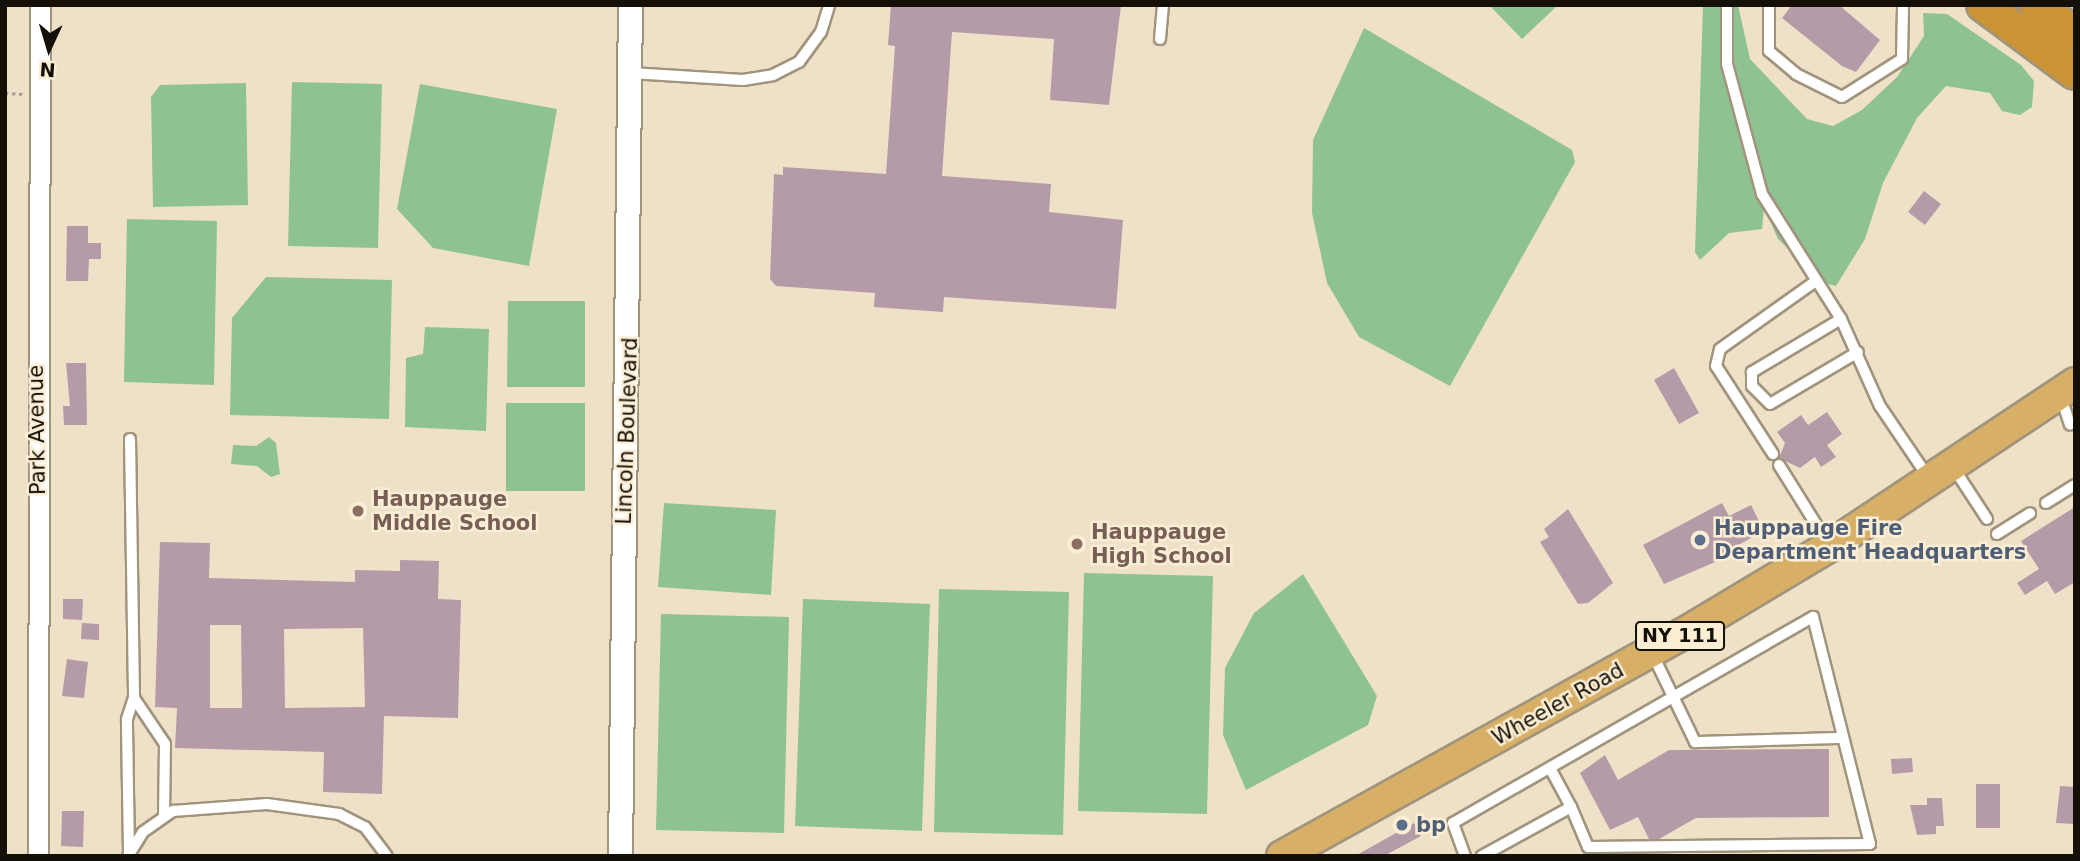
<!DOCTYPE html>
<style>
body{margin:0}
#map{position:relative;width:2080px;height:861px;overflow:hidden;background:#efe1c8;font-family:"DejaVu Sans",sans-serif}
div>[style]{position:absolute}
.green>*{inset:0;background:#8fc293}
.building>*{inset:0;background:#b59ba8}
.path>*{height:2.5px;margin-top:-1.25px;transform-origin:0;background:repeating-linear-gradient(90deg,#a99f8b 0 3.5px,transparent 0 7px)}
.roads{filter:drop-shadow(2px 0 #a1947d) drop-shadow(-2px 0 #a1947d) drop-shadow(0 2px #a1947d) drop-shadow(0 -2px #a1947d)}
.service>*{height:10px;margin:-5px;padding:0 5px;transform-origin:5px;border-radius:5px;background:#fff}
.minor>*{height:19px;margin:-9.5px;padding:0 9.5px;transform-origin:9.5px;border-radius:9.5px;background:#fff}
.tertiary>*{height:23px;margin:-11.5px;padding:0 11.5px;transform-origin:11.5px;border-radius:11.5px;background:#fff}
.primary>*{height:30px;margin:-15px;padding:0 15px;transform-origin:15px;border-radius:15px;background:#d7af67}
.trunk>*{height:32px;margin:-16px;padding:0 16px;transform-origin:16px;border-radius:16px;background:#ca9434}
.dots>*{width:19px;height:19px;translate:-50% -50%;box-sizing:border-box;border:4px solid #fceed5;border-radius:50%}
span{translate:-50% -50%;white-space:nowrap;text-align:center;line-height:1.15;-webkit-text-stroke:5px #fceed5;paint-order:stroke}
.shield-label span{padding:2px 5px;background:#fceed5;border:2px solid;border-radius:5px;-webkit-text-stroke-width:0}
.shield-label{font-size:19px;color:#141007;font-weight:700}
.street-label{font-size:21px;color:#141007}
.education-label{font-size:21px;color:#785e54;font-weight:700}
.left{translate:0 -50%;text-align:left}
.service-label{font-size:21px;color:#4e5e75;font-weight:700}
.frame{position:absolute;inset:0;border:7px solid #141007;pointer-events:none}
.north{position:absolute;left:14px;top:14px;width:70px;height:70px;-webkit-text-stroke:5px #fceed5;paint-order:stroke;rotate:184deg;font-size:19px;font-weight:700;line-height:28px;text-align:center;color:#141007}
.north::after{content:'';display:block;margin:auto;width:24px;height:32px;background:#141007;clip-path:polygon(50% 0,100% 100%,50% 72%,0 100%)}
</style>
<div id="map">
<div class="green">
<div style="clip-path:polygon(1489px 5px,1558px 5px,1522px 39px)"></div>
<div style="clip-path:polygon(1703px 5px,1738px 5px,1750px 59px,1807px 119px,1833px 126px,1862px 110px,1897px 77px,1924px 36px,1923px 13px,1947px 14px,2021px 65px,2034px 81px,2032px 107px,2020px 115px,2002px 111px,1990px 93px,1946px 86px,1917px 118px,1883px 183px,1865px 239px,1836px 286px,1824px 283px,1778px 239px,1764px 207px,1762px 229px,1729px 233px,1700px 260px,1695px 252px)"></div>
<div style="clip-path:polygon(1364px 28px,1572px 150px,1575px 162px,1450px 386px,1359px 337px,1327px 283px,1312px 213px,1313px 140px)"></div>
<div style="clip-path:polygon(292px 82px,382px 84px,378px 248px,288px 246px)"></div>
<div style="clip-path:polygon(246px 83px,248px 205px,153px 207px,151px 97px,160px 85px)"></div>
<div style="clip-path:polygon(420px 84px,557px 109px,529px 266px,433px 248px,397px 209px)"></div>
<div style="clip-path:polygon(127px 219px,217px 221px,214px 385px,124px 382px)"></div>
<div style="clip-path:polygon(266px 277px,392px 280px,389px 419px,230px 415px,232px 318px)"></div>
<div style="clip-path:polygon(508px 301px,585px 301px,585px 387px,507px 387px)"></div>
<div style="clip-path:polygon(425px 327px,489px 329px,486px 431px,405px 427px,406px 358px,423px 354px)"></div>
<div style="clip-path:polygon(506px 403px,585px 403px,585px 491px,506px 491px)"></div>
<div style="clip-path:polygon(269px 437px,276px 443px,280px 474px,271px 477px,257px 466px,231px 464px,233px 445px,256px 446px)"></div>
<div style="clip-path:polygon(664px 503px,776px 510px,771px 595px,658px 587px)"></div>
<div style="clip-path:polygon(1084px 573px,1213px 576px,1207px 814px,1078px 811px)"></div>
<div style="clip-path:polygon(1303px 574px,1377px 696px,1368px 725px,1246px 790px,1223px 735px,1225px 668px,1254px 613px)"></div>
<div style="clip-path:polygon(939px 589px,1069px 592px,1063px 835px,934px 832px)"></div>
<div style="clip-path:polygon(803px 599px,930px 604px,922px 831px,795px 826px)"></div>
<div style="clip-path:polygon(661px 614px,789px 617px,784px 833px,656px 830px)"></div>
</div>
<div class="building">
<div style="clip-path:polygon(891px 5px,1121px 5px,1109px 105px,1050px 100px,1054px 39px,952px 32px,942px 176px,1051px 184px,1049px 212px,1123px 220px,1116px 309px,944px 297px,943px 312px,874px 307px,875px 293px,776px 286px,770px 279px,774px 174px,783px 175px,783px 167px,886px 174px,895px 46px,888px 45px)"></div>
<div style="clip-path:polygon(1792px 5px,1839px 5px,1880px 40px,1856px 72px,1842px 66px,1782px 18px)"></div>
<div style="clip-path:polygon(1924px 191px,1941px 204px,1925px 225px,1908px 212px)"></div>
<div style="clip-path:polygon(67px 226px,88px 226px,88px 243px,101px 243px,101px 259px,89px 259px,88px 281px,66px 281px)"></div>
<div style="clip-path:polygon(66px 363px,86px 363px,87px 425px,64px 425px,63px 406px,70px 406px)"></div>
<div style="clip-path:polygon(1674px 368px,1699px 413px,1679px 424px,1654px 380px)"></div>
<div style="clip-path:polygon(1827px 412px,1842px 434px,1827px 445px,1836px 457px,1821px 467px,1815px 457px,1800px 468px,1779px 458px,1785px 443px,1777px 432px,1801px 415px,1808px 425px)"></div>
<div style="clip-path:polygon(1722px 503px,1729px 516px,1751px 505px,1764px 531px,1720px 555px,1722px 559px,1664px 584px,1643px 545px)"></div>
<div style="clip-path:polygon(2075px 507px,2075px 582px,2055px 594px,2047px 581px,2025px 595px,2017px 583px,2039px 569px,2021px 541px)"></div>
<div style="clip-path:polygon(1568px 509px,1613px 583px,1588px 603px,1578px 604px,1540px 542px,1549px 537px,1544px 529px)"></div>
<div style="clip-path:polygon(evenodd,160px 542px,210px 543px,209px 578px,355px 582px,355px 570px,400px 571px,400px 560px,439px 561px,438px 599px,461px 600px,458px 718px,384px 716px,382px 794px,323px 792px,324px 752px,175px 748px,177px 708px,155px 707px,160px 542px,210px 625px,241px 625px,242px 708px,210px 708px,210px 625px,160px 542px,363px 628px,365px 707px,285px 708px,284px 629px,363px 628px)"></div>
<div style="clip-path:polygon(63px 599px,83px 599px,82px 620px,63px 619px)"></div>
<div style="clip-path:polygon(82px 623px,99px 624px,99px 640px,81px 639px)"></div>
<div style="clip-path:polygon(67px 659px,88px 662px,84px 698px,62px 696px)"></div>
<div style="clip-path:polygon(1829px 749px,1829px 817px,1696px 818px,1659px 839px,1649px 839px,1638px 817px,1610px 830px,1580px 773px,1605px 755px,1618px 780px,1669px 750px)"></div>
<div style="clip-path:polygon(1912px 758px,1913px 772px,1892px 774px,1891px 759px)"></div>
<div style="clip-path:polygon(1976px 784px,2000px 784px,2000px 828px,1976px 828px)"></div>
<div style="clip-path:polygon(2060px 786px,2075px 787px,2075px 824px,2056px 823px)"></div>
<div style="clip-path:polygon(1927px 798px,1942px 798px,1944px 826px,1936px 826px,1936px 834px,1917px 835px,1910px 805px,1927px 805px)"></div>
<div style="clip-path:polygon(62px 811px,84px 811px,83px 847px,61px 846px)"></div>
<div style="clip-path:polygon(1414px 823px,1421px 836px,1384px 856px,1355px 856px)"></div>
</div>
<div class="path">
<div style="left:5px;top:93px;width:18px;rotate:3deg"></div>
</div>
<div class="roads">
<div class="service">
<div style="left:1727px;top:5px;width:59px;rotate:90deg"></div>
<div style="left:1727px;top:64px;width:135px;rotate:74.9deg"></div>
<div style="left:1762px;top:194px;width:148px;rotate:57.7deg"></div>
<div style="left:1841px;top:319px;width:95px;rotate:65.9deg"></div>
<div style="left:1880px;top:406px;width:86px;rotate:55.9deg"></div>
<div style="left:1769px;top:5px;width:46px;rotate:90deg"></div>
<div style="left:1769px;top:51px;width:35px;rotate:40deg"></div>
<div style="left:1796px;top:74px;width:51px;rotate:26.6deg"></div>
<div style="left:1842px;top:97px;width:71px;rotate:-32.3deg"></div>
<div style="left:1902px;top:59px;width:54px;rotate:-88.9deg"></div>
<div style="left:1160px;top:39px;width:34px;rotate:-85deg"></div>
<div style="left:631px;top:73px;width:112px;rotate:3.6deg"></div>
<div style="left:743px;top:80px;width:30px;rotate:-9deg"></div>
<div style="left:773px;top:75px;width:29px;rotate:-27deg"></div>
<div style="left:799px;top:62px;width:37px;rotate:-54deg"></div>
<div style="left:821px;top:32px;width:28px;rotate:-73deg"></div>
<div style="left:1841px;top:319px;width:104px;rotate:149.2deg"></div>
<div style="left:1752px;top:372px;width:14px;rotate:90deg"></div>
<div style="left:1752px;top:386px;width:25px;rotate:45deg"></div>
<div style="left:1770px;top:404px;width:102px;rotate:-30.6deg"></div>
<div style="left:2061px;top:397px;width:29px;rotate:72deg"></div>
<div style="left:130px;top:439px;width:259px;rotate:89.1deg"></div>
<div style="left:1773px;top:454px;width:105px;rotate:-122.9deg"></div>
<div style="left:1716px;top:366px;width:17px;rotate:-77deg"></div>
<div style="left:1720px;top:349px;width:114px;rotate:-35.4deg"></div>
<div style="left:1779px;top:465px;width:94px;rotate:58deg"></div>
<div style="left:1953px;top:467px;width:62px;rotate:56.8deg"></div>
<div style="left:2046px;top:503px;width:34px;rotate:-32deg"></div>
<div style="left:1997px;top:534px;width:39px;rotate:-32deg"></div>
<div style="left:1652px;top:653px;width:99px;rotate:64.2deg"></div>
<div style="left:1695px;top:742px;width:146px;rotate:-1.6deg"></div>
<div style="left:1550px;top:768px;width:44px;rotate:61.7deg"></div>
<div style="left:129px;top:853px;width:134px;rotate:-90.9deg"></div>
<div style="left:127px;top:719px;width:22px;rotate:-72deg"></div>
<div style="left:134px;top:698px;width:55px;rotate:56deg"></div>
<div style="left:165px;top:744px;width:72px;rotate:90.8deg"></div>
<div style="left:128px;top:856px;width:28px;rotate:-58deg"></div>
<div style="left:143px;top:832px;width:37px;rotate:-35deg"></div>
<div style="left:173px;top:811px;width:94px;rotate:-4.3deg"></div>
<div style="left:267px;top:804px;width:73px;rotate:7.9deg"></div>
<div style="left:339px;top:814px;width:29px;rotate:27deg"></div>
<div style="left:365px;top:827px;width:36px;rotate:53deg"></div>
<div style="left:1465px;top:856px;width:35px;rotate:-110deg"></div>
<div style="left:1453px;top:823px;width:415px;rotate:-29.8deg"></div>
<div style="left:1813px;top:617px;width:234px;rotate:75.9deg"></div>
<div style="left:1870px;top:844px;width:282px;rotate:179.4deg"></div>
<div style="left:1588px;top:847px;width:43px;rotate:-113deg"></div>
<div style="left:1571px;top:807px;width:102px;rotate:151.2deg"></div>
</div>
<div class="minor">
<div style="left:38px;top:856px;width:851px;rotate:-89.87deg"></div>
</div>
<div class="tertiary">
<div style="left:620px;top:856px;width:851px;rotate:-89.33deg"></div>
</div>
<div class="primary">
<div style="left:1282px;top:856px;width:458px;rotate:-29deg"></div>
<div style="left:1683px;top:634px;width:171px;rotate:-30.9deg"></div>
<div style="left:1830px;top:546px;width:294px;rotate:-33.6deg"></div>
</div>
<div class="trunk">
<div style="left:1983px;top:5px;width:114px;rotate:36.5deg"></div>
<div style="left:2036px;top:5px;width:49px;rotate:36.6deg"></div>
</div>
</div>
<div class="dots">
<div style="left:358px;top:511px;background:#8d6e63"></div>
<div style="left:1700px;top:540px;background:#5c6f8a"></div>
<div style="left:1077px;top:544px;background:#8d6e63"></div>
<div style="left:1402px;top:825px;background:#5c6f8a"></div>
</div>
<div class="shield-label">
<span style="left:1680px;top:636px">NY 111</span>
</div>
<div class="street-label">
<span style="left:37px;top:430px;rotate:-91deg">Park Avenue</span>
<span style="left:627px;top:431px;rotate:-88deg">Lincoln Boulevard</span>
<span style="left:1558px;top:704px;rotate:-29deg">Wheeler Road</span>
</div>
<div class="education-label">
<span class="left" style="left:372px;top:511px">Hauppauge<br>Middle School</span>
<span class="left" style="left:1091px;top:544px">Hauppauge<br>High School</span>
</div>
<div class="service-label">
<span class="left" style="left:1714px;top:540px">Hauppauge Fire<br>Department Headquarters</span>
<span class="left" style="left:1416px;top:825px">bp</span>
</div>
<div class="frame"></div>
<div class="north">N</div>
</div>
